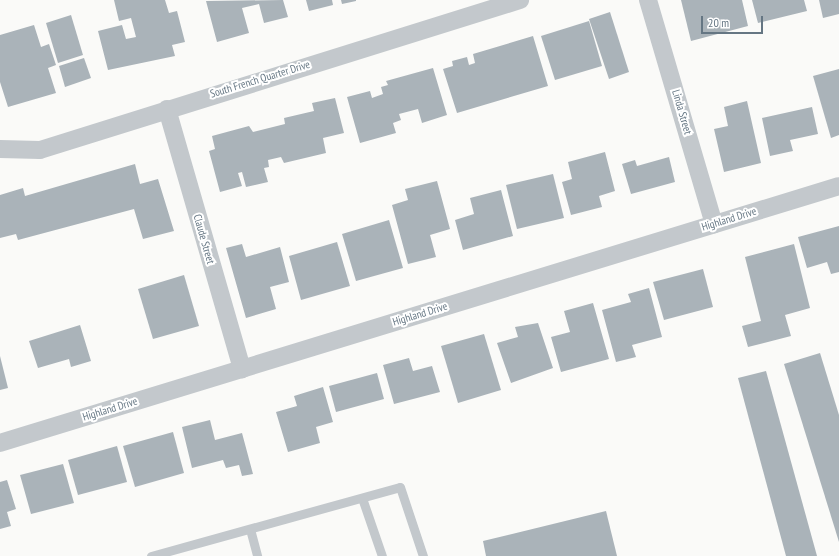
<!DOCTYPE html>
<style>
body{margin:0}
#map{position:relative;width:839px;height:556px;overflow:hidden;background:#fafaf8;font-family:"PT Sans Narrow",sans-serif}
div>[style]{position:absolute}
.building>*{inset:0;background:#aab3b9}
.lane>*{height:9px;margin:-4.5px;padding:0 4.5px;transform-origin:4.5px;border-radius:4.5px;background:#c3c8cc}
.street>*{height:18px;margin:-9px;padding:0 9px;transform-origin:9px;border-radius:9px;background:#c3c8cc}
span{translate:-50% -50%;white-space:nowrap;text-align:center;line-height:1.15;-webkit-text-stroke:4px #fff;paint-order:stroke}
.street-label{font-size:11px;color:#657683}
.scale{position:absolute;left:701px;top:16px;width:62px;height:18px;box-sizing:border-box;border:2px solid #657683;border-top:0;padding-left:5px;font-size:12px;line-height:14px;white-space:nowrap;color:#657683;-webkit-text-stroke:3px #fff;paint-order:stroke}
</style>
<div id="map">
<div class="building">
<div style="clip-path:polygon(114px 0,165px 0,169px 13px,177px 11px,185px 42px,172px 45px,175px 56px,108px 70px,98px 31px,122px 25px,126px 39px,136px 37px,131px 18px,119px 21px)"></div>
<div style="clip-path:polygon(283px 0,288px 17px,264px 23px,259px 4px,242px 8px,249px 33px,217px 42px,206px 1px)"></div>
<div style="clip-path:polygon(306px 0,332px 0,333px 5px,309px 11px)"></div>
<div style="clip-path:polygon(341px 0,356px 0,356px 1px,342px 4px)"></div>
<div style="clip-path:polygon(681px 0,742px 0,748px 26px,691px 41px)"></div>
<div style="clip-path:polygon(752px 0,804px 0,807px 11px,758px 23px)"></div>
<div style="clip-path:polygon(819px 0,839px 0,839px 14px,823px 18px)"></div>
<div style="clip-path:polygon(610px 12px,629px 72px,609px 79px,589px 19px)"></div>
<div style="clip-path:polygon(71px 15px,83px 55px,58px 63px,46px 23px)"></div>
<div style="clip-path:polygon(589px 21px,602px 66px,555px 80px,541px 36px)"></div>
<div style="clip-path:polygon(34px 25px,41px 47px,49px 44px,56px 65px,48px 68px,56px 93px,8px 107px,0 82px,0 35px)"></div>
<div style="clip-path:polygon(533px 36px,548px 86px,457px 113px,443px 69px,453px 66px,452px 61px,467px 57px,469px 65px,475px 63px,473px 54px)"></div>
<div style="clip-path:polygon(84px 58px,91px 78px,65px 87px,59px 66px)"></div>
<div style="clip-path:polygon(433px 68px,447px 115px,422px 123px,418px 109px,399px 114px,401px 120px,393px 123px,396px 133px,360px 143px,347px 97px,370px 91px,372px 98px,383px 94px,381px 87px,388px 85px,386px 81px)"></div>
<div style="clip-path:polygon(839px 69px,839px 135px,831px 138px,813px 76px)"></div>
<div style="clip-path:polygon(335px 98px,344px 133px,323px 138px,326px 153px,284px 163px,281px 157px,268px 160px,269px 167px,264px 168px,268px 182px,246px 187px,242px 172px,238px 173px,242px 186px,220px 192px,209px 151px,215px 149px,212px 136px,249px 126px,253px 132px,285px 124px,284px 118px,314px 111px,312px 103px)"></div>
<div style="clip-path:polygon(747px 101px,761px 163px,724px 172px,714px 129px,728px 126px,724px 107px)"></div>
<div style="clip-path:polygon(812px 107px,818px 134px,790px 140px,793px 151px,770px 156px,762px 118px)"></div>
<div style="clip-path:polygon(605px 152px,615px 191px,599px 196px,602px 207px,571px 215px,562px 182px,572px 179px,568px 162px)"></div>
<div style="clip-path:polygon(669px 157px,675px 182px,631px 194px,622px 164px,635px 160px,637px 166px)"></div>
<div style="clip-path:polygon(135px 164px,140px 184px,158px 179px,174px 231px,143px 239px,134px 209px,18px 240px,16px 234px,0 238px,0 195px,23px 188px,25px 196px)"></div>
<div style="clip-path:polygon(553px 174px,564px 218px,517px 229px,506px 185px)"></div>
<div style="clip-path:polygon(437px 181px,450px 229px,430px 235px,436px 257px,408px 264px,392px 205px,408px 200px,405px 189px)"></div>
<div style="clip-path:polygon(501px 190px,513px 236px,463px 250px,455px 220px,474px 214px,470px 198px)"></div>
<div style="clip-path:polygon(389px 220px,403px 268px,356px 281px,342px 234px)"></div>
<div style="clip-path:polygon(839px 226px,839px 272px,831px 274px,827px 262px,807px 268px,798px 237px)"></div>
<div style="clip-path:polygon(337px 242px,350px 286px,301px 300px,289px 256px)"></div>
<div style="clip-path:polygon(242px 244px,246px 257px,280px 247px,289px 282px,270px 287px,276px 309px,246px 318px,226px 248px)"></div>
<div style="clip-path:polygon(794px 244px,810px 308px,785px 315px,791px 336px,748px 347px,742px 326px,761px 321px,745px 257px)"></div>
<div style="clip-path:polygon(703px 269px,713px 307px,664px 320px,653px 282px)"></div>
<div style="clip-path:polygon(184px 275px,199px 326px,153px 339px,138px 289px)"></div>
<div style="clip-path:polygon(649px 288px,662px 337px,632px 345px,636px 357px,616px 362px,602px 310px,631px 302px,628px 294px)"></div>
<div style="clip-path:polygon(593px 303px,609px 359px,561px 372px,551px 337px,570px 332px,564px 311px)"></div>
<div style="clip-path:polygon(538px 323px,553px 368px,511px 383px,497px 343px,518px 337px,515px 327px)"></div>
<div style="clip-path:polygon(80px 325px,91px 361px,71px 367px,69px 359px,38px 368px,29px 341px)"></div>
<div style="clip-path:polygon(484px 334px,501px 390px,458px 403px,441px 346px)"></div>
<div style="clip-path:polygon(820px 353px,839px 415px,839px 542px,784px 364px)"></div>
<div style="clip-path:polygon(0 356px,8px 388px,0 390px)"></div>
<div style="clip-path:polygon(409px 358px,413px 371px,432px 366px,440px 392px,394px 404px,383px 365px)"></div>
<div style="clip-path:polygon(766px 371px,817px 556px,786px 556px,738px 378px)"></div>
<div style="clip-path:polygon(377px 373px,384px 399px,336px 412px,329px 386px)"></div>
<div style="clip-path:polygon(323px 387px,333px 422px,316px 427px,320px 443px,288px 452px,276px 412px,297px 406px,294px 396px)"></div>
<div style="clip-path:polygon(210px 420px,215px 440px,242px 433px,253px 474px,242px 476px,239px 465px,226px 468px,223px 460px,192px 468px,182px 427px)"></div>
<div style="clip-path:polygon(173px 432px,184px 473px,135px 487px,123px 446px)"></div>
<div style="clip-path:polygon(117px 446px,127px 482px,78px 495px,68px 460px)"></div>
<div style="clip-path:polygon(63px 464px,74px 503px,31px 514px,20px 475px)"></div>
<div style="clip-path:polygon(7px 480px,16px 509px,7px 512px,11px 526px,0 529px,0 482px)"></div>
<div style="clip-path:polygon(606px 511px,617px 556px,486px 556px,483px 541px)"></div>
</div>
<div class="lane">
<div style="left:362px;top:498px;width:61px;rotate:71deg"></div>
<div style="left:250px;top:529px;width:28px;rotate:75deg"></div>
<div style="left:151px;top:556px;width:258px;rotate:-15.5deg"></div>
<div style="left:400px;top:487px;width:73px;rotate:71.6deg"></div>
</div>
<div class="street">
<div style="left:648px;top:0;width:234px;rotate:73.6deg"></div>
<div style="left:167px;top:109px;width:271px;rotate:73.9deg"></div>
<div style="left:0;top:149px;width:40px;rotate:1.4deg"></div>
<div style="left:40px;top:150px;width:503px;rotate:-17.35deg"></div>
<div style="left:0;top:443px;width:877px;rotate:-17.03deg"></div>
</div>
<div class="street-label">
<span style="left:260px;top:79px;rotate:-17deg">South French Quarter Drive</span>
<span style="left:682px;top:112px;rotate:74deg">Linda Street</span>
<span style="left:729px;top:219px;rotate:-17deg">Highland Drive</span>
<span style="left:204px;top:239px;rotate:74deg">Claude Street</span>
<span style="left:420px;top:314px;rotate:-17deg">Highland Drive</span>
<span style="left:110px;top:409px;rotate:-17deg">Highland Drive</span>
</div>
<div class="scale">20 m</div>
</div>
